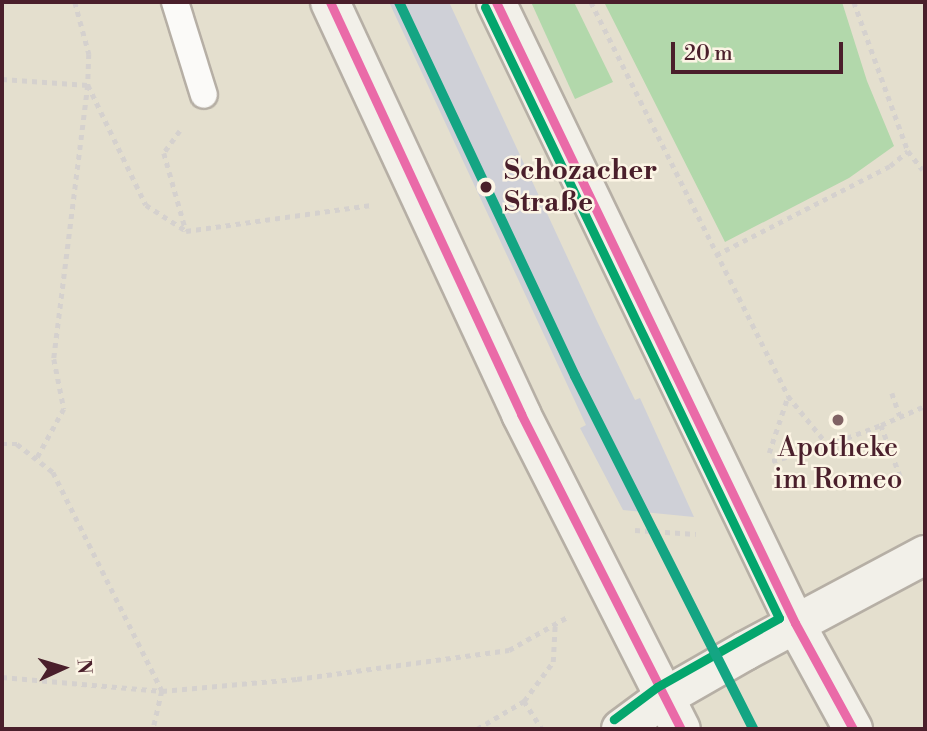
<!DOCTYPE html>
<meta charset="utf-8">
<style>
body{margin:0}
#map{position:relative;width:927px;height:731px;overflow:hidden;background:#e4dfce;font-family:"Libre Bodoni",serif}
div>[style]{position:absolute}
.industrial>*{inset:0;background:#cfd0d7}
.green>*{inset:0;background:#b2d8ab}
.path>*{height:4.5px;margin-top:-2.25px;transform-origin:0;background:repeating-linear-gradient(90deg,#d5d1ce 0 5px,transparent 0 10px)}
.roads{filter:drop-shadow(2px 0 #b6afa5) drop-shadow(-2px 0 #b6afa5) drop-shadow(0 2px #b6afa5) drop-shadow(0 -2px #b6afa5)}
.lane>*{height:26px;margin:-13px;padding:0 13px;transform-origin:13px;border-radius:13px;background:#fbfaf8}
.secondary>*{height:38px;margin:-19px;padding:0 19px;transform-origin:19px;border-radius:19px;background:#f2f0e9}
.bus-1>*{height:9px;margin:-4.5px;padding:0 4.5px;transform-origin:4.5px;border-radius:4.5px;background:#ea6aa8}
.bus-2>*{height:9px;margin:-4.5px;padding:0 4.5px;transform-origin:4.5px;border-radius:4.5px;background:#04a66d}
.rail-1>*{height:10px;margin:-5px;padding:0 5px;transform-origin:5px;border-radius:5px;background:#14a583}
.dots>*{width:19px;height:19px;translate:-50% -50%;box-sizing:border-box;border:4px solid #fcf5e5;border-radius:50%}
span{translate:-50% -50%;white-space:nowrap;text-align:center;line-height:1.15;-webkit-text-stroke:5px #fcf5e5;paint-order:stroke}
.stop-label{font-size:28px;color:#4a1f2b;font-weight:700}
.left{translate:0 -50%;text-align:left}
.poi-label{font-size:28px;color:#4a1f2b}
.frame{position:absolute;inset:0;border:4px solid #4a1f2b;pointer-events:none}
.north{position:absolute;left:28px;top:633px;width:70px;height:70px;-webkit-text-stroke:5px #fcf5e5;paint-order:stroke;rotate:86deg;font-size:19px;font-weight:700;line-height:28px;text-align:center;color:#4a1f2b}
.north::after{content:'';display:block;margin:auto;width:24px;height:32px;background:#4a1f2b;clip-path:polygon(50% 0,100% 100%,50% 72%,0 100%)}
.scale{position:absolute;left:671px;top:42px;width:172px;height:32px;box-sizing:border-box;border:4px solid #4a1f2b;border-top:0;padding-left:9px;font-size:21px;line-height:24px;white-space:nowrap;color:#4a1f2b;-webkit-text-stroke:5px #fcf5e5;paint-order:stroke}
</style>
<div id="map">
<div class="industrial">
<div style="clip-path:polygon(389px 2px,449px 2px,596px 319px,635px 400px,640px 398px,694px 517px,623px 510px,580px 428px,586px 425px)"></div>
</div>
<div class="green">
<div style="clip-path:polygon(531px 2px,574px 2px,613px 82px,575px 99px)"></div>
<div style="clip-path:polygon(604px 2px,842px 2px,867px 81px,894px 146px,849px 178px,725px 242px)"></div>
</div>
<div class="path">
<div style="left:75px;top:2px;width:54px;rotate:74.9deg"></div>
<div style="left:89px;top:54px;width:31px;rotate:92deg"></div>
<div style="left:88px;top:85px;width:133px;rotate:64.2deg"></div>
<div style="left:146px;top:205px;width:46px;rotate:32.7deg"></div>
<div style="left:591px;top:2px;width:441px;rotate:63.4deg"></div>
<div style="left:788px;top:396px;width:63px;rotate:50.8deg"></div>
<div style="left:828px;top:445px;width:57px;rotate:-20.7deg"></div>
<div style="left:881px;top:425px;width:60px;rotate:69.4deg"></div>
<div style="left:854px;top:2px;width:158px;rotate:70.1deg"></div>
<div style="left:908px;top:151px;width:24px;rotate:52deg"></div>
<div style="left:2px;top:79px;width:86px;rotate:4deg"></div>
<div style="left:88px;top:85px;width:276px;rotate:97.1deg"></div>
<div style="left:54px;top:359px;width:51px;rotate:78.7deg"></div>
<div style="left:64px;top:409px;width:58px;rotate:118.8deg"></div>
<div style="left:180px;top:131px;width:27px;rotate:126deg"></div>
<div style="left:164px;top:153px;width:81px;rotate:74.2deg"></div>
<div style="left:186px;top:231px;width:187px;rotate:-8deg"></div>
<div style="left:716px;top:255px;width:195px;rotate:-27.1deg"></div>
<div style="left:890px;top:166px;width:23px;rotate:-40deg"></div>
<div style="left:892px;top:393px;width:24px;rotate:71deg"></div>
<div style="left:881px;top:425px;width:48px;rotate:-23.4deg"></div>
<div style="left:2px;top:444px;width:15px"></div>
<div style="left:17px;top:444px;width:46px;rotate:37.9deg"></div>
<div style="left:53px;top:472px;width:245px;rotate:63.5deg"></div>
<div style="left:162px;top:691px;width:136px;rotate:-5.1deg"></div>
<div style="left:297px;top:679px;width:214px;rotate:-7.8deg"></div>
<div style="left:509px;top:650px;width:69px;rotate:-29.5deg"></div>
<div style="left:769px;top:453px;width:60px;rotate:-71.6deg"></div>
<div style="left:772px;top:461px;width:58px;rotate:-15.9deg"></div>
<div style="left:635px;top:530px;width:61px;rotate:3.8deg"></div>
<div style="left:2px;top:677px;width:161px;rotate:5deg"></div>
<div style="left:162px;top:691px;width:39px;rotate:103deg"></div>
<div style="left:524px;top:701px;width:33px;rotate:57deg"></div>
<div style="left:477px;top:729px;width:55px;rotate:-30.8deg"></div>
<div style="left:524px;top:701px;width:49px;rotate:-53.4deg"></div>
<div style="left:553px;top:662px;width:37px;rotate:-87deg"></div>
</div>
<div class="roads">
<div class="lane">
<div style="left:175px;top:2px;width:97px;rotate:72.7deg"></div>
</div>
<div class="secondary">
<div style="left:330px;top:2px;width:454px;rotate:65.1deg"></div>
<div style="left:521px;top:414px;width:353px;rotate:63.1deg"></div>
<div style="left:496px;top:2px;width:689px;rotate:64.29deg"></div>
<div style="left:795px;top:623px;width:121px;rotate:61.3deg"></div>
<div style="left:621px;top:729px;width:52px;rotate:-36.4deg"></div>
<div style="left:663px;top:698px;width:95px;rotate:-29.8deg"></div>
<div style="left:745px;top:651px;width:204px;rotate:-28.1deg"></div>
</div>
</div>
<div class="bus-1">
<div style="left:330px;top:2px;width:454px;rotate:65.1deg"></div>
<div style="left:521px;top:414px;width:353px;rotate:63.1deg"></div>
<div style="left:496px;top:2px;width:689px;rotate:64.29deg"></div>
<div style="left:795px;top:623px;width:121px;rotate:61.3deg"></div>
</div>
<div class="bus-2">
<div style="left:485px;top:7px;width:678px;rotate:64.3deg"></div>
<div style="left:779px;top:618px;width:140px;rotate:150.5deg"></div>
<div style="left:657px;top:687px;width:54px;rotate:143.3deg"></div>
</div>
<div class="rail-1">
<div style="left:399px;top:2px;width:413px;rotate:64.8deg"></div>
<div style="left:575px;top:376px;width:395px;rotate:63.2deg"></div>
</div>
<div class="dots">
<div style="left:486px;top:187px;background:#4a1f2b"></div>
<div style="left:838px;top:420px;background:#806264"></div>
</div>
<div class="stop-label">
<span class="left" style="left:504px;top:187px">Schozacher<br>Straße</span>
</div>
<div class="poi-label">
<span style="left:838px;top:464px">Apotheke<br>im Romeo</span>
</div>
<div class="frame"></div>
<div class="north">N</div>
<div class="scale">20 m</div>
</div>
